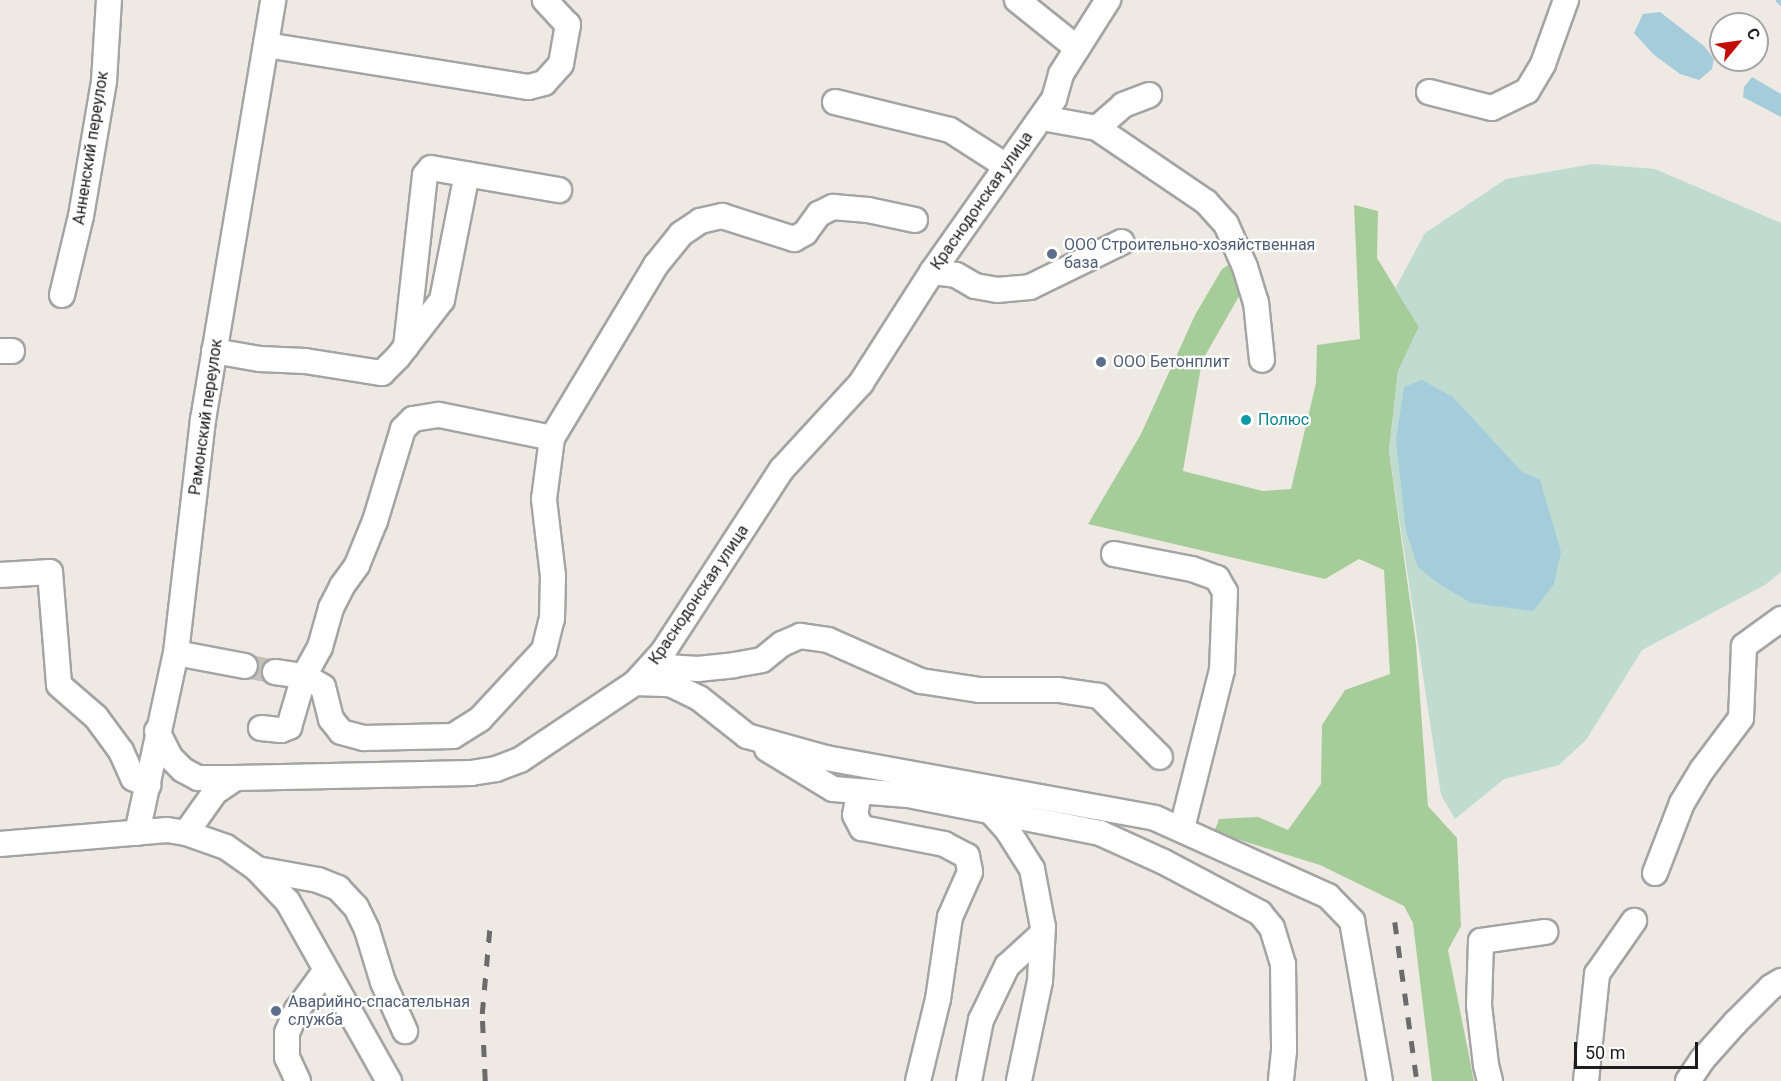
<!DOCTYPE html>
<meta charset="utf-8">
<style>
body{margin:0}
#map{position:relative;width:1781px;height:1081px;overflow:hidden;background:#eeeae3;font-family:Roboto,sans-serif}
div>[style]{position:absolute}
.forest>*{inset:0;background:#a6cc99}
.wetland>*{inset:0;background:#c0dbd0}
.water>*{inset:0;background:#a5ccda}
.stream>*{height:5px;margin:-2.5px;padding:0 2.5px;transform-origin:2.5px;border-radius:2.5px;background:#a5ccda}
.minor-tunnel>*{height:24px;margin-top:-12px;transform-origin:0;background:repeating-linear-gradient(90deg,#c4c1bb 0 24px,transparent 0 36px)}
.roads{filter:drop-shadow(2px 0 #a4a4a4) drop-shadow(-2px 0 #a4a4a4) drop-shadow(0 2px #a4a4a4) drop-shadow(0 -2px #a4a4a4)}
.minor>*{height:24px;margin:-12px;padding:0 12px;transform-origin:12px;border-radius:12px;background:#fff}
.rail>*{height:4.5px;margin-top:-2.25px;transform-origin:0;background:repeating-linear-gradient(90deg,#6b6b6b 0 12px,transparent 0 24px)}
.dots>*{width:16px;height:16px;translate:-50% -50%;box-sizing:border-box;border:3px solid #fff;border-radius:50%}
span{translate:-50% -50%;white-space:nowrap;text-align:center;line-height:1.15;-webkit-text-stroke:4.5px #fff;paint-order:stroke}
.street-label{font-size:16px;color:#1d1d1d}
.service-label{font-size:16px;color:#4e5e75}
.left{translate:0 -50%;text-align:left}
.culture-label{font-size:16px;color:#0d838f}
.north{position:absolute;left:1709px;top:12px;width:60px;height:60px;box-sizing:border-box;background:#fff;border:2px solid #a5a5a5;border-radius:50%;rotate:61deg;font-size:16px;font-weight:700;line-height:24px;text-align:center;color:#1d1d1d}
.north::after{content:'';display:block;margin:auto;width:21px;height:27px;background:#c20d07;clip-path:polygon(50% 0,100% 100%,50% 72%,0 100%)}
.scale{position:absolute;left:1574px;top:1042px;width:124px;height:27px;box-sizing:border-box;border:3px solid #1d1d1d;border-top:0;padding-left:8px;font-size:18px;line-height:21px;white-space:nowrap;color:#1d1d1d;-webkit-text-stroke:4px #fff;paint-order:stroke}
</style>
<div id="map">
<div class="forest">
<div style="clip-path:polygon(1354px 205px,1378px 211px,1377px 258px,1419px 327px,1398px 371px,1389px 451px,1416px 644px,1428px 806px,1457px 838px,1461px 926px,1448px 950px,1474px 1081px,1432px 1081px,1413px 923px,1404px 906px,1320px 865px,1214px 832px,1219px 819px,1258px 817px,1288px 830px,1321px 784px,1322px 725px,1345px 690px,1390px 674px,1384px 570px,1359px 559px,1325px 579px,1088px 524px,1141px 434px,1195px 315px,1222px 269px,1236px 260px,1246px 284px,1202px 361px,1183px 471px,1263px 491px,1291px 489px,1316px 383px,1317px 345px,1360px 339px)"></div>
</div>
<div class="wetland">
<div style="clip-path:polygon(1593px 164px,1655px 169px,1781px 223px,1781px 572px,1765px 585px,1642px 650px,1586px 740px,1559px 765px,1504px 779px,1455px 819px,1441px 795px,1389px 451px,1398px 371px,1419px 327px,1395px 289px,1425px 233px,1506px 179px)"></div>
</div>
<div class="water">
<div style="clip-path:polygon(1660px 12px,1704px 46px,1714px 59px,1712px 69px,1699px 80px,1680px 74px,1653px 54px,1634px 33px,1643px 14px)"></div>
<div style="clip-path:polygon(1752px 77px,1781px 94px,1781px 117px,1743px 97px,1744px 87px)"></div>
<div style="clip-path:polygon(1422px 380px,1453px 397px,1521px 471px,1540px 480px,1561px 552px,1554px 584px,1533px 611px,1471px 603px,1439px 584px,1418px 567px,1406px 531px,1396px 440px,1404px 387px)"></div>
</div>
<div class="stream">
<div style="left:1778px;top:0;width:4px;rotate:45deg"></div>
</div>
<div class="minor-tunnel">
<div style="left:245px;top:666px;width:31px;rotate:11deg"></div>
</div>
<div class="roads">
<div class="minor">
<div style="left:1017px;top:0;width:77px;rotate:38.7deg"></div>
<div style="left:266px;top:45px;width:266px;rotate:9.1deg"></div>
<div style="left:529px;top:87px;width:16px;rotate:-15deg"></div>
<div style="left:544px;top:83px;width:25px;rotate:-48deg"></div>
<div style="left:561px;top:64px;width:40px;rotate:-80deg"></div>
<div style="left:568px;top:25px;width:34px;rotate:-133deg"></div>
<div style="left:1429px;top:92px;width:65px;rotate:14.3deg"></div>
<div style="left:1492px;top:108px;width:39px;rotate:-26deg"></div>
<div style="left:1527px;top:91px;width:31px;rotate:-59deg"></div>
<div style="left:1543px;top:64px;width:68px;rotate:-70.2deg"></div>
<div style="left:835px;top:102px;width:118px;rotate:13.7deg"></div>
<div style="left:950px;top:130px;width:67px;rotate:32.7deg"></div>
<div style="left:1042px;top:118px;width:56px;rotate:10.3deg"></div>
<div style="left:1097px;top:128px;width:132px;rotate:34.2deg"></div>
<div style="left:1206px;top:202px;width:30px;rotate:48deg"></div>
<div style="left:1226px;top:224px;width:47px;rotate:66.2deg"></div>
<div style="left:1245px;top:267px;width:37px;rotate:73deg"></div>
<div style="left:1256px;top:302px;width:58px;rotate:84.1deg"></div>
<div style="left:1097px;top:128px;width:35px;rotate:-41deg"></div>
<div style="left:1123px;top:105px;width:28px;rotate:-21deg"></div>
<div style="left:932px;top:272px;width:24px;rotate:7deg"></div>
<div style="left:956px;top:275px;width:22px;rotate:30deg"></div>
<div style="left:975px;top:286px;width:22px;rotate:10deg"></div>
<div style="left:997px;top:290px;width:33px;rotate:-5deg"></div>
<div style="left:1030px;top:287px;width:102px;rotate:-26.1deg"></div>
<div style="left:62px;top:295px;width:81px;rotate:-76.5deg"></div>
<div style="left:81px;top:216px;width:137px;rotate:-80.3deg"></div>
<div style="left:104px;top:81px;width:81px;rotate:-86.5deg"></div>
<div style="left:406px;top:347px;width:173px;rotate:-83.7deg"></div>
<div style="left:425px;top:175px;width:9px;rotate:-49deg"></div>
<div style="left:431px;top:168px;width:130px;rotate:9.8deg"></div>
<div style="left:0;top:351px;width:12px"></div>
<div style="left:214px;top:351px;width:47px;rotate:9.9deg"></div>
<div style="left:260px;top:359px;width:45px;rotate:2.5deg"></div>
<div style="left:305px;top:361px;width:78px;rotate:8.9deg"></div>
<div style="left:382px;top:373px;width:23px;rotate:-45deg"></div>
<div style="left:398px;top:357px;width:72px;rotate:-52.3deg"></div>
<div style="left:442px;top:300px;width:128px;rotate:-78.8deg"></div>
<div style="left:1114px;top:554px;width:79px;rotate:10.9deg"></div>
<div style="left:1192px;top:569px;width:27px;rotate:20deg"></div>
<div style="left:1217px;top:578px;width:16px;rotate:60deg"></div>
<div style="left:1225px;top:592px;width:78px;rotate:92.2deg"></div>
<div style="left:1222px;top:670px;width:163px;rotate:104.2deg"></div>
<div style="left:0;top:575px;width:50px;rotate:-3.4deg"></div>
<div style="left:50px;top:572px;width:113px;rotate:85.4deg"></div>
<div style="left:59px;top:685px;width:49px;rotate:40.9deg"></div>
<div style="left:96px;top:717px;width:42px;rotate:53.7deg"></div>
<div style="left:121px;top:751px;width:30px;rotate:66deg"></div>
<div style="left:133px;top:778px;width:17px;rotate:25deg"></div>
<div style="left:176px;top:653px;width:70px;rotate:10.7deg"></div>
<div style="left:651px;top:666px;width:47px;rotate:3.7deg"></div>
<div style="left:698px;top:669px;width:36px;rotate:-6deg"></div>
<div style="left:734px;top:665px;width:28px;rotate:-10deg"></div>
<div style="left:762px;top:660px;width:26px;rotate:-39deg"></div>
<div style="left:782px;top:644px;width:20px;rotate:-24deg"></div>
<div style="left:800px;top:636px;width:28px;rotate:8deg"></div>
<div style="left:828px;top:640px;width:102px;rotate:23.8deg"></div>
<div style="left:921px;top:681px;width:60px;rotate:8.7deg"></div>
<div style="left:980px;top:690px;width:79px"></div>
<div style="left:1059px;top:690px;width:40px;rotate:8.5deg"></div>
<div style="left:1099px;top:696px;width:86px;rotate:45deg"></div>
<div style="left:275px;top:672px;width:29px;rotate:8deg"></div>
<div style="left:304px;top:676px;width:22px;rotate:30deg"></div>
<div style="left:323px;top:687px;width:33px;rotate:76deg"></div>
<div style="left:331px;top:719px;width:16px;rotate:52deg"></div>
<div style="left:341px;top:732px;width:24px;rotate:15deg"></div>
<div style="left:364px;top:738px;width:89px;rotate:-1.3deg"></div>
<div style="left:453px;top:736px;width:32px;rotate:-32deg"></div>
<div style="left:480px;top:719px;width:94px;rotate:-47.2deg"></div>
<div style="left:544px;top:650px;width:32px;rotate:-76deg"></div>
<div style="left:552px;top:619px;width:43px;rotate:-88.7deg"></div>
<div style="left:553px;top:576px;width:78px;rotate:-96.7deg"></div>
<div style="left:544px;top:499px;width:62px;rotate:-82.5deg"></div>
<div style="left:552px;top:438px;width:202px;rotate:-59deg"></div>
<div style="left:656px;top:265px;width:40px;rotate:-51deg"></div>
<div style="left:681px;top:234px;width:23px;rotate:-34deg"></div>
<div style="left:700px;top:221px;width:23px;rotate:-13deg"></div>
<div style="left:722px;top:216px;width:76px;rotate:17.7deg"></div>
<div style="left:794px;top:239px;width:13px;rotate:-29deg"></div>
<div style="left:805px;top:233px;width:24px;rotate:-54deg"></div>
<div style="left:819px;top:214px;width:16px;rotate:-27deg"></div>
<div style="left:833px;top:207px;width:35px;rotate:5deg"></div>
<div style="left:868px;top:210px;width:48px;rotate:12deg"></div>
<div style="left:635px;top:683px;width:35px;rotate:2deg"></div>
<div style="left:670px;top:684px;width:32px;rotate:26deg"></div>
<div style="left:699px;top:698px;width:61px;rotate:38.4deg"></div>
<div style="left:747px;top:736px;width:82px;rotate:15.6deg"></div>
<div style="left:826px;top:758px;width:334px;rotate:10.3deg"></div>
<div style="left:1155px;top:818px;width:190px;rotate:24.3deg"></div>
<div style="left:1328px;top:896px;width:35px;rotate:46deg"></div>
<div style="left:1352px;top:921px;width:162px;rotate:80.1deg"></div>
<div style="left:261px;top:728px;width:20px;rotate:6deg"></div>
<div style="left:281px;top:730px;width:9px;rotate:-21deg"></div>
<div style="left:289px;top:727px;width:53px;rotate:-73.6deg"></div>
<div style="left:304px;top:676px;width:33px;rotate:-61deg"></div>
<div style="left:320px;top:647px;width:41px;rotate:-74.2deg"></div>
<div style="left:331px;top:608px;width:25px;rotate:-63deg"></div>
<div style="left:342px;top:586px;width:26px;rotate:-54deg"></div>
<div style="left:357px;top:565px;width:48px;rotate:-67.8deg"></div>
<div style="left:375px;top:521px;width:96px;rotate:-73.1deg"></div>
<div style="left:403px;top:429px;width:14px;rotate:-45deg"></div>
<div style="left:413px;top:419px;width:26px;rotate:-9deg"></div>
<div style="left:439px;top:415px;width:115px;rotate:11.5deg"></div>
<div style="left:157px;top:731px;width:29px;rotate:63deg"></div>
<div style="left:170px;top:757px;width:18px;rotate:45deg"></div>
<div style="left:183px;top:770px;width:17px;rotate:28deg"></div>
<div style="left:198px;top:778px;width:38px"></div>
<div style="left:767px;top:749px;width:77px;rotate:31.2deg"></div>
<div style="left:833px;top:789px;width:75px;rotate:4.6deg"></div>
<div style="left:908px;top:795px;width:196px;rotate:11.2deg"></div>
<div style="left:1100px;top:833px;width:70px;rotate:24.4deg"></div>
<div style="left:1164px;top:862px;width:109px;rotate:28deg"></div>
<div style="left:1260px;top:913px;width:19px;rotate:51deg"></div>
<div style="left:1272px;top:928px;width:38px;rotate:73deg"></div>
<div style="left:1283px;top:964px;width:87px;rotate:89.3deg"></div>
<div style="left:1284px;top:1051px;width:30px;rotate:96deg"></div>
<div style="left:859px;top:793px;width:22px;rotate:100deg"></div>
<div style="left:855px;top:815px;width:15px;rotate:62deg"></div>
<div style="left:862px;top:828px;width:84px;rotate:11deg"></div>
<div style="left:944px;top:844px;width:26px;rotate:28deg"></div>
<div style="left:967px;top:856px;width:16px;rotate:79deg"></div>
<div style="left:970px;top:872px;width:49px;rotate:114deg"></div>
<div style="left:950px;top:917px;width:83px;rotate:98.3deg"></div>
<div style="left:938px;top:999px;width:84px;rotate:103.7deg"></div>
<div style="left:992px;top:813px;width:24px;rotate:48deg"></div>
<div style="left:1008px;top:831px;width:45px;rotate:57.7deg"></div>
<div style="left:1032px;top:869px;width:59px;rotate:79.3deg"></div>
<div style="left:1043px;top:927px;width:54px;rotate:93.2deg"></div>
<div style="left:1040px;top:981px;width:102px;rotate:101.9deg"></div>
<div style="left:137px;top:833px;width:184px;rotate:-77.8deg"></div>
<div style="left:176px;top:653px;width:235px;rotate:-83.4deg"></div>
<div style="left:203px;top:420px;width:426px;rotate:-80.5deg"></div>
<div style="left:186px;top:833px;width:42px;rotate:19.3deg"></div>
<div style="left:226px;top:847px;width:38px;rotate:35deg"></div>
<div style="left:257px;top:869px;width:45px;rotate:46.8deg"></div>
<div style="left:288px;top:902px;width:206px;rotate:60.6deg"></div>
<div style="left:0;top:844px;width:168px;rotate:-4.8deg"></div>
<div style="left:167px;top:830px;width:19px;rotate:9deg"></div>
<div style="left:186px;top:833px;width:50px;rotate:-54.7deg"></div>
<div style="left:215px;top:792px;width:25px;rotate:-34deg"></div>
<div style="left:236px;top:778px;width:235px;rotate:-1.2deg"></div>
<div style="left:471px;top:773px;width:25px;rotate:-9deg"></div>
<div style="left:496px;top:769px;width:26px;rotate:-21deg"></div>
<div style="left:520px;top:760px;width:138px;rotate:-33.8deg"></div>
<div style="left:635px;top:683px;width:42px;rotate:-47.9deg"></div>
<div style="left:663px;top:652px;width:218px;rotate:-57deg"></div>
<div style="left:782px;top:469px;width:117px;rotate:-47.4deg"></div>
<div style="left:861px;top:383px;width:132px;rotate:-57.4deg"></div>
<div style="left:932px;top:272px;width:212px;rotate:-54.8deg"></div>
<div style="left:1054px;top:99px;width:26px;rotate:-74deg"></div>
<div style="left:1061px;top:74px;width:88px;rotate:-57.6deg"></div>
<div style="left:257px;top:869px;width:62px;rotate:10.2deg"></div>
<div style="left:318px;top:880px;width:22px;rotate:22deg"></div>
<div style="left:338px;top:888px;width:26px;rotate:47deg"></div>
<div style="left:356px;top:907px;width:25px;rotate:64deg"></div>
<div style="left:367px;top:930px;width:54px;rotate:72.9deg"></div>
<div style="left:383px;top:982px;width:54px;rotate:65.8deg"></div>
<div style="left:1655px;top:873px;width:75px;rotate:-68.9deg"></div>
<div style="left:1682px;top:803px;width:39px;rotate:-59deg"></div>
<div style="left:1702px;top:770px;width:65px;rotate:-53.1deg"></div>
<div style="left:1741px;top:718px;width:72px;rotate:-87.6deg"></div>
<div style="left:1744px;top:646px;width:46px;rotate:-36.1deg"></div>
<div style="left:298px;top:1081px;width:26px;rotate:-115deg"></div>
<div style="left:287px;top:1057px;width:24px;rotate:-90deg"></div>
<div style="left:287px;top:1033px;width:25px;rotate:-67deg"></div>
<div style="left:297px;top:1010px;width:49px;rotate:-54.1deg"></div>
<div style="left:969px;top:1081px;width:62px;rotate:-78.9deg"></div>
<div style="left:981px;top:1020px;width:60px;rotate:-64.3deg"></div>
<div style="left:1007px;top:966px;width:47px;rotate:-42.4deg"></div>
<div style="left:1490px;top:1081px;width:16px;rotate:-104deg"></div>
<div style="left:1486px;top:1065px;width:60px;rotate:-96.7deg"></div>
<div style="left:1479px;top:1005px;width:64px;rotate:-88.2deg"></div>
<div style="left:1481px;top:941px;width:65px;rotate:-8deg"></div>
<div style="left:1586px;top:1081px;width:108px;rotate:-84.1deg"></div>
<div style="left:1597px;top:974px;width:65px;rotate:-55.1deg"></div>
<div style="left:1688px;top:1081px;width:25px;rotate:-56deg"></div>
<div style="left:1702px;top:1060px;width:50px;rotate:-48.3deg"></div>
<div style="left:1735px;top:1023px;width:51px;rotate:-45deg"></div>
<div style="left:1771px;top:987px;width:12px;rotate:-31deg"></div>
</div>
</div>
<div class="rail">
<div style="left:1395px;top:922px;width:161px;rotate:82.1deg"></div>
<div style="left:485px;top:1081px;width:67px;rotate:-92.6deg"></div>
<div style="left:482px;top:1014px;width:89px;rotate:-84.9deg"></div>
</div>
<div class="dots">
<div style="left:1052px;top:254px;background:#5c6f8a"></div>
<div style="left:1101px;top:362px;background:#5c6f8a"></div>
<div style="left:1246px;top:420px;background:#0f9aa8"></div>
<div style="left:276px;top:1011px;background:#5c6f8a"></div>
</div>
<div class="street-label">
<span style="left:91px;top:148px;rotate:-81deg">Анненский переулок</span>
<span style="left:982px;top:201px;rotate:-55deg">Краснодонская улица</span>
<span style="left:206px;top:417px;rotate:-82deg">Рамонский переулок</span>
<span style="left:699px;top:595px;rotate:-56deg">Краснодонская улица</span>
</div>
<div class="service-label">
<span class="left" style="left:1064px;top:254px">ООО Строительно-хозяйственная<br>база</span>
<span class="left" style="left:1113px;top:362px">ООО Бетонплит</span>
<span class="left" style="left:288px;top:1011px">Аварийно-спасательная<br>служба</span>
</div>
<div class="culture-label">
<span class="left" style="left:1258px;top:420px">Полюс</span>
</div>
<div class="north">С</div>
<div class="scale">50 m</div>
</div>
